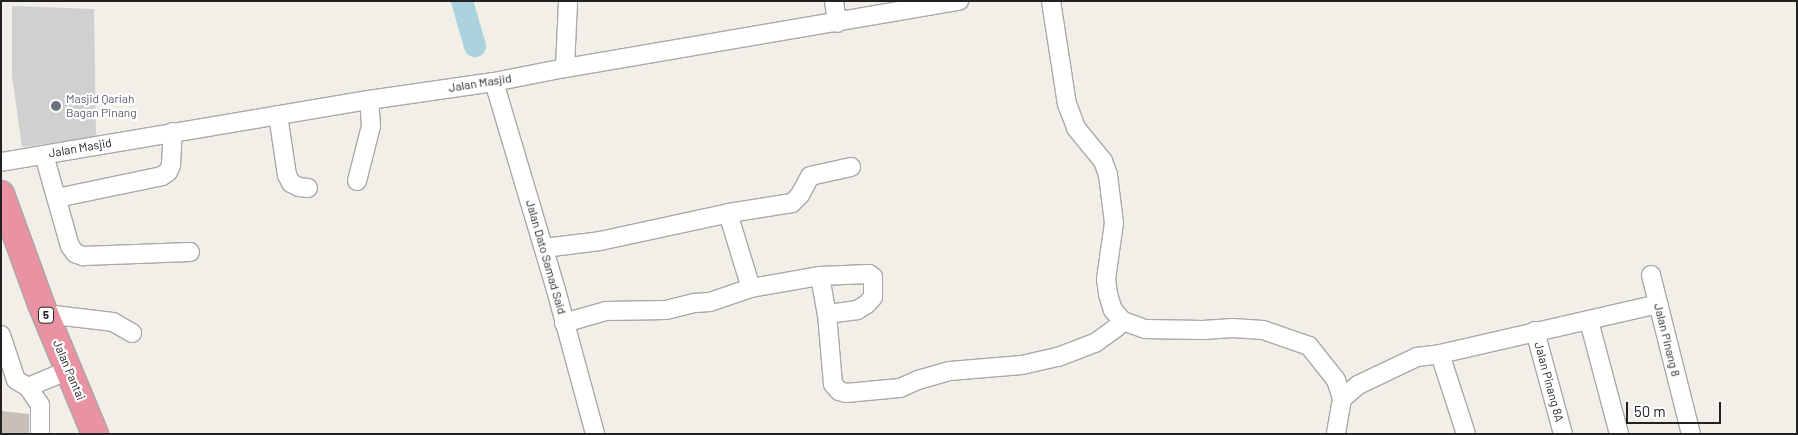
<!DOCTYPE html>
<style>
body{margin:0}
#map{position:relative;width:1798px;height:435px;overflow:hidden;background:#f2efe9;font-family:Barlow,sans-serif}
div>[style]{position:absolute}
.religious>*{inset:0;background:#d0d0d0}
.river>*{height:22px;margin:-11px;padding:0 11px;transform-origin:11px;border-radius:11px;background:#aad3df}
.building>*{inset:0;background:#c7bfb8}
.roads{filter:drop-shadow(1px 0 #a9a9a9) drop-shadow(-1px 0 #a9a9a9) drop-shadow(0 1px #a9a9a9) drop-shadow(0 -1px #a9a9a9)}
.minor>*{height:18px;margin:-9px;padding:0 9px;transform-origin:9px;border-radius:9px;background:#fff}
.highway>*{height:26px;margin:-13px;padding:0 13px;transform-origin:13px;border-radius:13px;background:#e892a2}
.dots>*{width:14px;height:14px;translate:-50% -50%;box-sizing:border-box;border:2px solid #fff;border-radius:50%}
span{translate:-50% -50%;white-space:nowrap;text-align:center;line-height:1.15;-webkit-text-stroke:4.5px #fff;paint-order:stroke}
.shield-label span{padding:1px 4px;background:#fff;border:1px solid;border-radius:4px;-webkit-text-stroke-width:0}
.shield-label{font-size:11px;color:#222;font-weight:700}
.street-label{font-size:12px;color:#222}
.worship-label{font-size:12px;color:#5b616d}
.left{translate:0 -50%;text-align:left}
.frame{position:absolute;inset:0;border:2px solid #222;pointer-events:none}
.scale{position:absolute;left:1626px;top:402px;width:95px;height:22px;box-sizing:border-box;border:2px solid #222;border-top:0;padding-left:6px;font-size:15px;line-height:18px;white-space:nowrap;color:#222;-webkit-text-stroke:4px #fff;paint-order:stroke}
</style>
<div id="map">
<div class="religious">
<div style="clip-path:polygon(12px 6px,94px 9px,96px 137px,22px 147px,12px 76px)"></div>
</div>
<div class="river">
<div style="left:462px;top:1px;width:47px;rotate:73.9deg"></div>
</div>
<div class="building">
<div style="clip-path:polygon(1px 411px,29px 414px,29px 434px,1px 434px)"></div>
</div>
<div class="roads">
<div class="minor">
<div style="left:834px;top:1px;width:22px;rotate:82deg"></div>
<div style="left:1051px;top:1px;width:104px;rotate:81.2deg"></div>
<div style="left:1067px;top:104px;width:26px;rotate:69deg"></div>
<div style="left:1076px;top:128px;width:43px;rotate:50.7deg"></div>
<div style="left:1103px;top:161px;width:15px;rotate:70deg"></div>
<div style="left:1108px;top:175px;width:48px;rotate:82.9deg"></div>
<div style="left:1114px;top:223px;width:57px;rotate:98.1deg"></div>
<div style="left:1106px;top:279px;width:15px;rotate:82deg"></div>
<div style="left:1108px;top:294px;width:17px;rotate:73deg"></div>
<div style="left:1113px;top:310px;width:15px;rotate:48deg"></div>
<div style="left:1123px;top:321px;width:23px;rotate:20deg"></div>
<div style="left:1145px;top:329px;width:58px;rotate:1deg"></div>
<div style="left:1203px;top:330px;width:30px;rotate:-4deg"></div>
<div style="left:1233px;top:328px;width:30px;rotate:4deg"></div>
<div style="left:1263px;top:330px;width:49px;rotate:19.2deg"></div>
<div style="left:1309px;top:346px;width:43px;rotate:51.5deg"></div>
<div style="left:1336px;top:380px;width:20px;rotate:72deg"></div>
<div style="left:1342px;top:399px;width:36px;rotate:100deg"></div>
<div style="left:565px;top:68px;width:67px;rotate:-87.4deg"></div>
<div style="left:494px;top:82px;width:217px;rotate:73.4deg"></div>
<div style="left:556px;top:290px;width:149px;rotate:74.8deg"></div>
<div style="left:278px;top:115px;width:61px;rotate:81.5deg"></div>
<div style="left:287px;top:175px;width:9px;rotate:63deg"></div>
<div style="left:291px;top:183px;width:9px;rotate:27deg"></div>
<div style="left:299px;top:187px;width:9px;rotate:6deg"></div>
<div style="left:44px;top:155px;width:95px;rotate:74.1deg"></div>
<div style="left:70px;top:246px;width:9px;rotate:54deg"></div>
<div style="left:75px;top:253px;width:9px;rotate:21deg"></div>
<div style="left:83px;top:256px;width:107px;rotate:-2.1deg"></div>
<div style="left:1px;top:162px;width:373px;rotate:-9.6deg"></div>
<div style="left:369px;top:100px;width:126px;rotate:-8.2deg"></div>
<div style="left:494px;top:82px;width:72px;rotate:-11.2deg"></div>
<div style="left:565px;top:68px;width:400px;rotate:-9.7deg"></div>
<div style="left:357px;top:181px;width:57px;rotate:-75.7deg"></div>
<div style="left:371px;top:126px;width:26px;rotate:-94deg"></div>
<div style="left:57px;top:198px;width:107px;rotate:-11.8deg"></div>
<div style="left:162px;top:176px;width:7px;rotate:-34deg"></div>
<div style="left:168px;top:172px;width:8px;rotate:-67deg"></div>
<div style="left:171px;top:165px;width:33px;rotate:-87deg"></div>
<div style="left:728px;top:213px;width:78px;rotate:73deg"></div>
<div style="left:544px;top:248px;width:56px;rotate:-7.1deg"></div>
<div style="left:600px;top:241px;width:132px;rotate:-12.2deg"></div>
<div style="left:729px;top:213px;width:64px;rotate:-9deg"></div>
<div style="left:792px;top:203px;width:11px;rotate:-45deg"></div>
<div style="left:800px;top:195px;width:21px;rotate:-62deg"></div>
<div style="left:810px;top:176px;width:42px;rotate:-12.4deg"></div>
<div style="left:1651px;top:275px;width:164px;rotate:75.9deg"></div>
<div style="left:820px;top:276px;width:39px;rotate:80deg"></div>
<div style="left:827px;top:314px;width:70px;rotate:85.1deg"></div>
<div style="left:833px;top:384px;width:9px;rotate:49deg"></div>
<div style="left:839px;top:391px;width:7px;rotate:16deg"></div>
<div style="left:846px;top:393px;width:54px;rotate:-5.3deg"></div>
<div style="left:900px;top:388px;width:20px;rotate:-24deg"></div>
<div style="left:918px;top:380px;width:33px;rotate:-16deg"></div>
<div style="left:950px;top:371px;width:72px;rotate:-4.8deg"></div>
<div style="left:1022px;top:365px;width:37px;rotate:-13deg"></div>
<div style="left:1058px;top:357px;width:40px;rotate:-21deg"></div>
<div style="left:1095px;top:343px;width:26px;rotate:-36deg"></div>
<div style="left:1116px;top:328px;width:10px;rotate:-45deg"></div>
<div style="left:46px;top:314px;width:67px;rotate:6.8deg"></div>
<div style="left:113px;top:322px;width:22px;rotate:30deg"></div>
<div style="left:1589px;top:321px;width:117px;rotate:75.1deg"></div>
<div style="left:564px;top:323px;width:44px;rotate:-15.9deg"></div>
<div style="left:606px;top:311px;width:60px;rotate:-1deg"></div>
<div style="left:666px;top:310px;width:30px;rotate:-14deg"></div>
<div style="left:695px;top:303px;width:15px;rotate:-4deg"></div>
<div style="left:710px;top:302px;width:43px;rotate:-18.9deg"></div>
<div style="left:751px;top:288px;width:70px;rotate:-9.9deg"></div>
<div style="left:820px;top:276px;width:49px;rotate:-2.3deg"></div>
<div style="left:869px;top:274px;width:5px;rotate:37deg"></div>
<div style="left:873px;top:277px;width:20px;rotate:90deg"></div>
<div style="left:873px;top:297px;width:9px;rotate:131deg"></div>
<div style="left:867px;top:304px;width:12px;rotate:149deg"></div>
<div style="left:857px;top:310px;width:30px;rotate:172deg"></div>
<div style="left:1535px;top:331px;width:107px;rotate:74.8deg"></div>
<div style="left:1px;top:335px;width:47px;rotate:71.6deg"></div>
<div style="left:16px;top:380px;width:14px;rotate:30deg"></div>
<div style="left:28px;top:387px;width:22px;rotate:56deg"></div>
<div style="left:40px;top:405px;width:29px;rotate:90deg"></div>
<div style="left:1440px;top:354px;width:84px;rotate:72deg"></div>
<div style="left:28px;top:387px;width:44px;rotate:-22.5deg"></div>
<div style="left:1342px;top:399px;width:21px;rotate:-41deg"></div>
<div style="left:1358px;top:385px;width:65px;rotate:-25.4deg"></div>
<div style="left:1417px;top:357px;width:23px;rotate:-7deg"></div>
<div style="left:1440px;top:354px;width:224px;rotate:-12.9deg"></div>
</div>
<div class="highway">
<div style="left:1px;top:194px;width:117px;rotate:70deg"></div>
<div style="left:41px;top:304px;width:141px;rotate:67.4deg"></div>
</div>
</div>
<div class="dots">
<div style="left:56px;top:106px;background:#6b7280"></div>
</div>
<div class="shield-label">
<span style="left:46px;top:315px">5</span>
</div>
<div class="street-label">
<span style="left:480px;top:83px;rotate:-9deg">Jalan Masjid</span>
<span style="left:80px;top:148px;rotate:-10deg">Jalan Masjid</span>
<span style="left:546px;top:257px;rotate:74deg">Jalan Dato Samad Said</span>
<span style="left:1667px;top:340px;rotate:76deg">Jalan Pinang 8</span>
<span style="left:69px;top:370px;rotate:67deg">Jalan Pantai</span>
<span style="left:1549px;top:382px;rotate:75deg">Jalan Pinang 8A</span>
</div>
<div class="worship-label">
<span class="left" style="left:66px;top:106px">Masjid Qariah<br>Bagan Pinang</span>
</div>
<div class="frame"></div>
<div class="scale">50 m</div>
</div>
